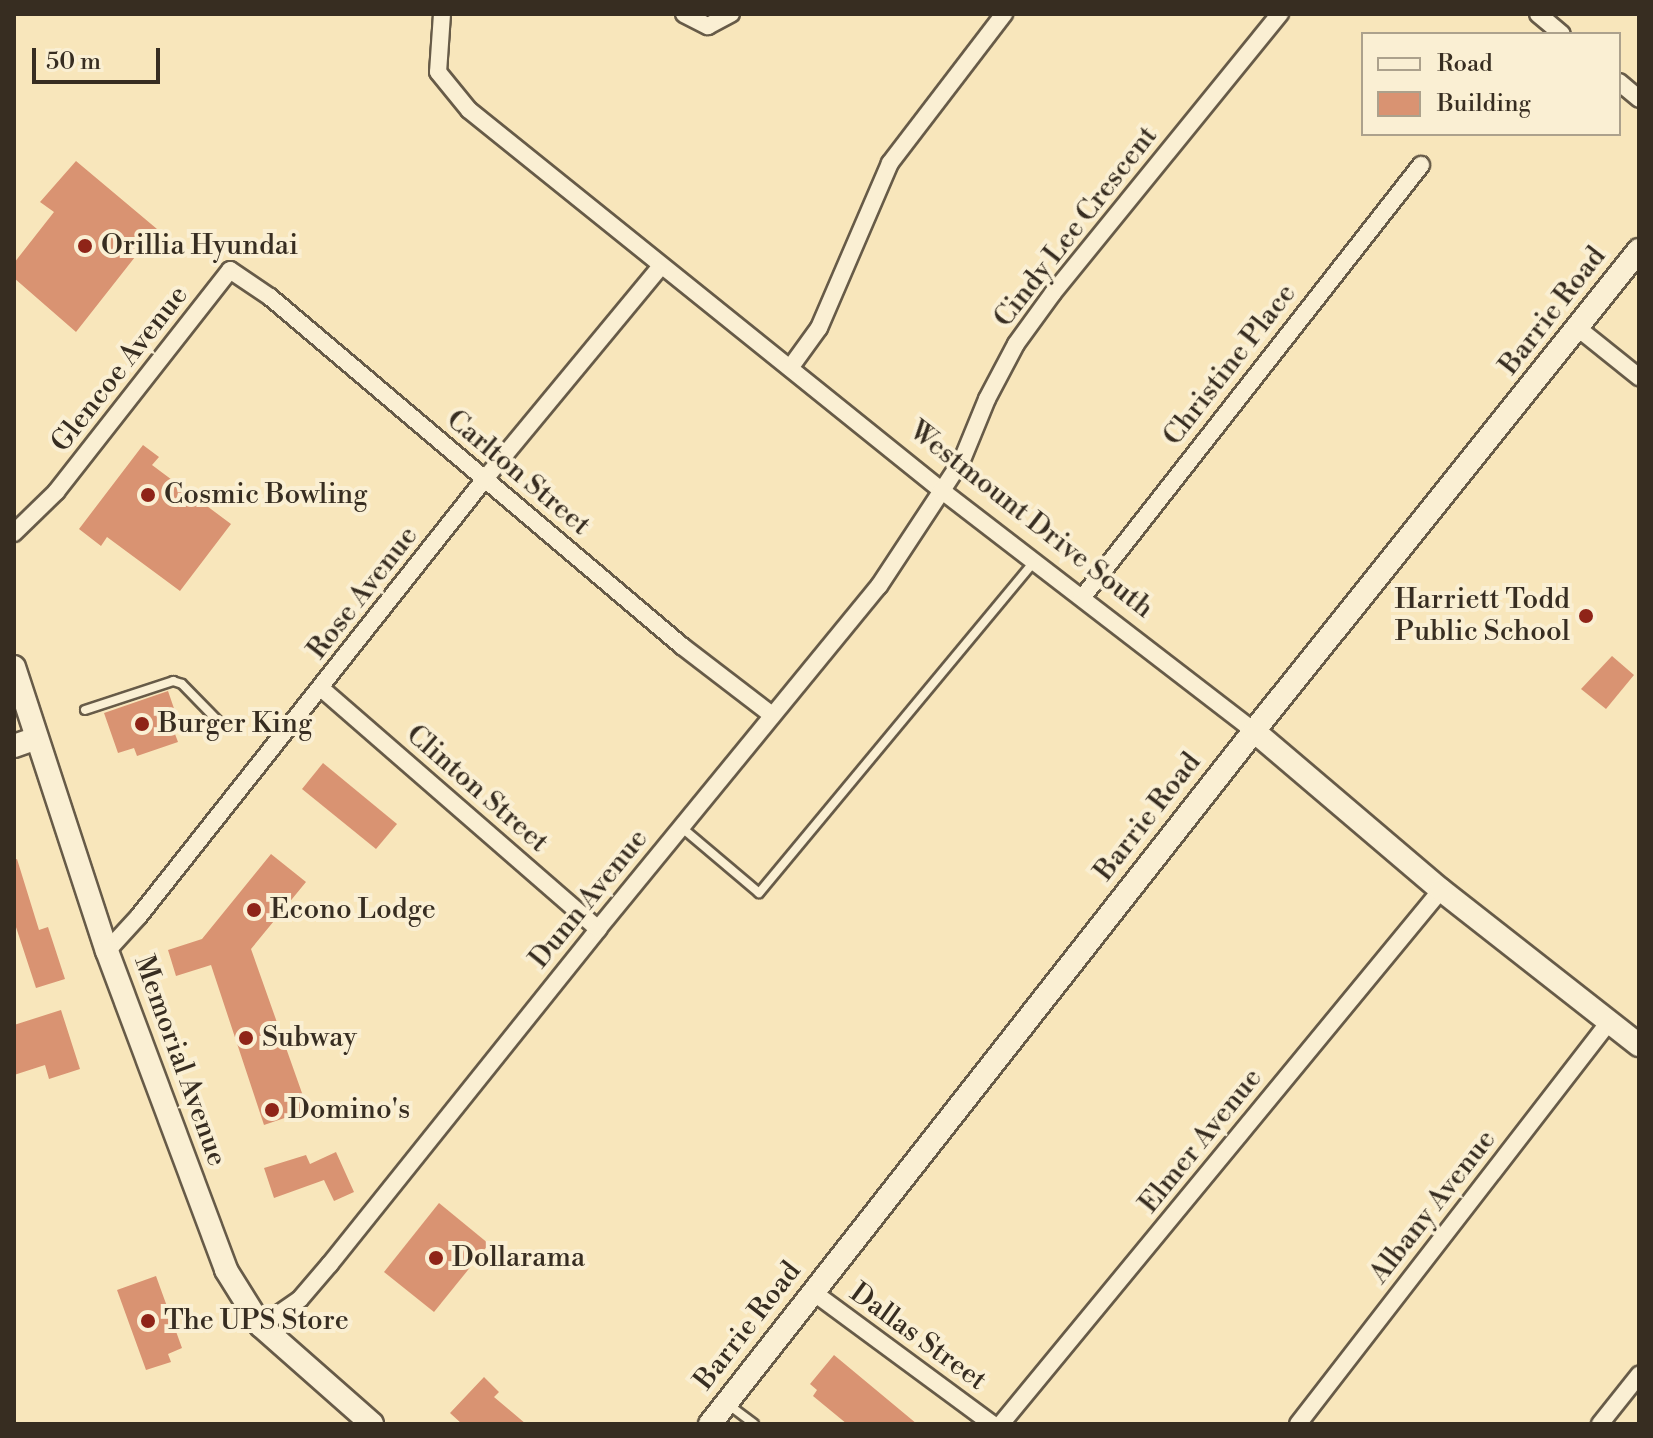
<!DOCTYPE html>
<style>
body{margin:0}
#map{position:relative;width:1653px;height:1438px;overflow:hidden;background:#f8e6bb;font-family:"Libre Bodoni",serif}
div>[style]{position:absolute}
.building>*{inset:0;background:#d99372}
.roads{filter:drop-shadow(2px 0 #675b48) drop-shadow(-2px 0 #675b48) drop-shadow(0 2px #675b48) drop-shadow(0 -2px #675b48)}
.lane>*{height:8px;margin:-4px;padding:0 4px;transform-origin:4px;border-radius:4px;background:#faefd3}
.street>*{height:16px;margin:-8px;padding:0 8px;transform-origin:8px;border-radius:8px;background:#faefd3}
.secondary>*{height:22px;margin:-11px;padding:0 11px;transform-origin:11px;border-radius:11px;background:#faefd3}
.dots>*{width:22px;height:22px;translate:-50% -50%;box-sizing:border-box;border:4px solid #faefd3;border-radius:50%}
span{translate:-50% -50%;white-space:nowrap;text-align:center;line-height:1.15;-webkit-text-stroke:8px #faefd3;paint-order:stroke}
.street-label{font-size:28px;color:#372d21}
.poi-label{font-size:28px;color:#372d21}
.left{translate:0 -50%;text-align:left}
.right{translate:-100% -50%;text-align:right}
.frame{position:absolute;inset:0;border:16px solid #372d21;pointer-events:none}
.legend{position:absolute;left:1361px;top:32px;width:260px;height:104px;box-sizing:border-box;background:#faefd3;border:2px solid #aca18c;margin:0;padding:10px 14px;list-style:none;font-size:24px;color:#372d21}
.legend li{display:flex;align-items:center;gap:16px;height:40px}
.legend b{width:40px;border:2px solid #aca18c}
.scale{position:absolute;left:32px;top:48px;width:128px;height:36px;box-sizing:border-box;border:4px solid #372d21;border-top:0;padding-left:10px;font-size:24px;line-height:28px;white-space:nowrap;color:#372d21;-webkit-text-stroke:6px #faefd3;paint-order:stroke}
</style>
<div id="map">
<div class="building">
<div style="clip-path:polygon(76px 161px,157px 229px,76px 332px,14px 278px,14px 263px,54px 212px,40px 202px)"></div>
<div style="clip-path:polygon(143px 445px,159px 457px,152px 465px,231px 524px,180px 591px,107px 537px,101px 546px,79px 529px)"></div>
<div style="clip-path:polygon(1612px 656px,1634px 675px,1606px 709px,1581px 689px)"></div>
<div style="clip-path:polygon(168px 691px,179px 723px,172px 726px,178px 742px,137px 756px,134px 748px,118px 753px,104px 713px)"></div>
<div style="clip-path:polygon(323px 763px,397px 824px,376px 849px,302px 789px)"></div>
<div style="clip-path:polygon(271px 854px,306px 882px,251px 949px,308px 1110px,264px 1125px,211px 965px,176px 976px,168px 950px,202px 939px)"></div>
<div style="clip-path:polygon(17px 859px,39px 930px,48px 927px,65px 979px,36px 988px,14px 921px,14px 860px)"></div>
<div style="clip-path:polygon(61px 1010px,80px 1069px,49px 1079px,45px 1065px,14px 1075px,14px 1025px)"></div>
<div style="clip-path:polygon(336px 1152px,354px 1192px,334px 1201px,324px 1180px,274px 1198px,264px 1168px,306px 1155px,310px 1164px)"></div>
<div style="clip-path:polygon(439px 1203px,489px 1244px,434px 1312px,384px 1272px)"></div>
<div style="clip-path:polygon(156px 1276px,182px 1348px,168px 1354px,171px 1362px,146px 1370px,117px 1290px)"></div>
<div style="clip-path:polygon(834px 1355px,917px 1424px,847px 1424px,813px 1396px,817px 1390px,810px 1384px)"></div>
<div style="clip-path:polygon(484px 1377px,499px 1392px,494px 1397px,526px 1424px,462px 1424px,450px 1413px)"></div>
</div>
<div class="roads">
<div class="lane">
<div style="left:85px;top:710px;width:93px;rotate:-18.2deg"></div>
<div style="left:173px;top:681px;width:9px;rotate:18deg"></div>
<div style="left:182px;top:684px;width:54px;rotate:45.7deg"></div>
<div style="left:681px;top:827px;width:102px;rotate:40.2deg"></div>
<div style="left:759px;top:893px;width:430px;rotate:-50.3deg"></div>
<div style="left:729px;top:1405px;width:31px;rotate:37deg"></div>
</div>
<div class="street">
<div style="left:442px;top:14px;width:58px;rotate:93.9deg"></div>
<div style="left:438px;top:72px;width:49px;rotate:50.8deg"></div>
<div style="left:469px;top:110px;width:606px;rotate:38.84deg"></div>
<div style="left:941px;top:490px;width:395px;rotate:37.6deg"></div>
<div style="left:684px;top:14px;width:27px;rotate:27deg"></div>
<div style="left:708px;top:26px;width:26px;rotate:-28deg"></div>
<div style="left:1538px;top:14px;width:31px;rotate:40deg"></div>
<div style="left:1619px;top:82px;width:26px;rotate:40deg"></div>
<div style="left:1579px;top:329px;width:77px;rotate:38.7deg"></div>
<div style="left:790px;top:368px;width:49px;rotate:-54.1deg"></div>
<div style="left:819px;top:328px;width:180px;rotate:-66.7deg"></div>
<div style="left:890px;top:163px;width:188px;rotate:-52.6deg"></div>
<div style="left:14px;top:533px;width:59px;rotate:-44.3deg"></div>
<div style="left:56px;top:492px;width:282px;rotate:-51.9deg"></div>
<div style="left:230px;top:270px;width:48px;rotate:34deg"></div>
<div style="left:270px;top:297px;width:540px;rotate:40.27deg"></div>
<div style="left:682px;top:646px;width:113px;rotate:37.5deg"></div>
<div style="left:1082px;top:598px;width:550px;rotate:-51.94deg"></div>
<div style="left:322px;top:689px;width:366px;rotate:41deg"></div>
<div style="left:107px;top:951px;width:47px;rotate:-47.6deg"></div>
<div style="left:139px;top:916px;width:556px;rotate:-51.65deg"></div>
<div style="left:484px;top:480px;width:276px;rotate:-50.4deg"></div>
<div style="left:813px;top:1292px;width:222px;rotate:36.4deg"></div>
<div style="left:261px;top:1326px;width:47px;rotate:-34.7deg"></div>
<div style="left:300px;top:1299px;width:46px;rotate:-49.4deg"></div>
<div style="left:330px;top:1264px;width:429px;rotate:-51.3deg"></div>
<div style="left:598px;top:929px;width:443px;rotate:-50.7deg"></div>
<div style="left:879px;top:586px;width:151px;rotate:-56.6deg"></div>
<div style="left:962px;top:460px;width:66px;rotate:-67.7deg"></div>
<div style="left:987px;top:399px;width:62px;rotate:-62.2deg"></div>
<div style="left:1016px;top:344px;width:63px;rotate:-54deg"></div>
<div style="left:1053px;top:293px;width:360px;rotate:-50.9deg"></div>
<div style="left:1001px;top:1424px;width:692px;rotate:-50.51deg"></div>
<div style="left:1298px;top:1424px;width:508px;rotate:-52.27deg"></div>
<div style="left:1600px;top:1424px;width:63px;rotate:-51.5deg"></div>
</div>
<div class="secondary">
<div style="left:14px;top:667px;width:299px;rotate:71.9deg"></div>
<div style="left:107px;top:951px;width:340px;rotate:69.5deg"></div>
<div style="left:226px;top:1270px;width:66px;rotate:58deg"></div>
<div style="left:261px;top:1326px;width:148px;rotate:41.4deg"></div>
<div style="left:1254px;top:731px;width:245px;rotate:40.4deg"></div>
<div style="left:1441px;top:890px;width:251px;rotate:38.1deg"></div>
<div style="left:14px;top:746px;width:24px;rotate:-19deg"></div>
<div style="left:710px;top:1424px;width:881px;rotate:-51.87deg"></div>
<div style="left:1254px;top:731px;width:616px;rotate:-51.33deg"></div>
</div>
</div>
<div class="dots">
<div style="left:85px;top:246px;background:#8f2418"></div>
<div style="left:148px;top:495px;background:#8f2418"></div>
<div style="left:1586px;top:616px;background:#8f2418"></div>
<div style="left:142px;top:724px;background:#8f2418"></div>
<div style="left:254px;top:910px;background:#8f2418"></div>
<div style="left:246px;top:1038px;background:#8f2418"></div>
<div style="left:272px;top:1110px;background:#8f2418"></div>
<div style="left:436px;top:1258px;background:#8f2418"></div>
<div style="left:148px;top:1321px;background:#8f2418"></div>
</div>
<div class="street-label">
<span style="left:1076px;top:227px;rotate:-52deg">Cindy Lee Crescent</span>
<span style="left:1553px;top:311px;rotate:-52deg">Barrie Road</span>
<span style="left:1230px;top:365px;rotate:-52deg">Christine Place</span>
<span style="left:120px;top:369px;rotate:-52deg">Glencoe Avenue</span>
<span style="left:518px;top:473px;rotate:40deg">Carlton Street</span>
<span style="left:1031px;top:520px;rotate:38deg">Westmount Drive South</span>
<span style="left:363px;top:593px;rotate:-52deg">Rose Avenue</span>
<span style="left:477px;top:789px;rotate:41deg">Clinton Street</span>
<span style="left:1148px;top:817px;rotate:-52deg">Barrie Road</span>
<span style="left:589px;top:899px;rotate:-51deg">Dunn Avenue</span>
<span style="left:180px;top:1061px;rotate:70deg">Memorial Avenue</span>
<span style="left:1201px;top:1141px;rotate:-51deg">Elmer Avenue</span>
<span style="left:1433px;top:1207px;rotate:-52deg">Albany Avenue</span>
<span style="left:748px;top:1326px;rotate:-52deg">Barrie Road</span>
<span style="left:918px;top:1337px;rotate:36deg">Dallas Street</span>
</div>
<div class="poi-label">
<span class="left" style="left:101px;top:246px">Orillia Hyundai</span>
<span class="left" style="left:164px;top:495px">Cosmic Bowling</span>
<span class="right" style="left:1570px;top:616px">Harriett Todd<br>Public School</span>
<span class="left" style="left:158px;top:724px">Burger King</span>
<span class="left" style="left:270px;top:910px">Econo Lodge</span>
<span class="left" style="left:262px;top:1038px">Subway</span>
<span class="left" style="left:288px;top:1110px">Domino's</span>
<span class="left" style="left:452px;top:1258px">Dollarama</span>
<span class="left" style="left:164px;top:1321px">The UPS Store</span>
</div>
<div class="frame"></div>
<ul class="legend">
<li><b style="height:10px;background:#faefd3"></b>Road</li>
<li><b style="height:22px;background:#d99372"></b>Building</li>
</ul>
<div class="scale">50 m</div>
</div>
